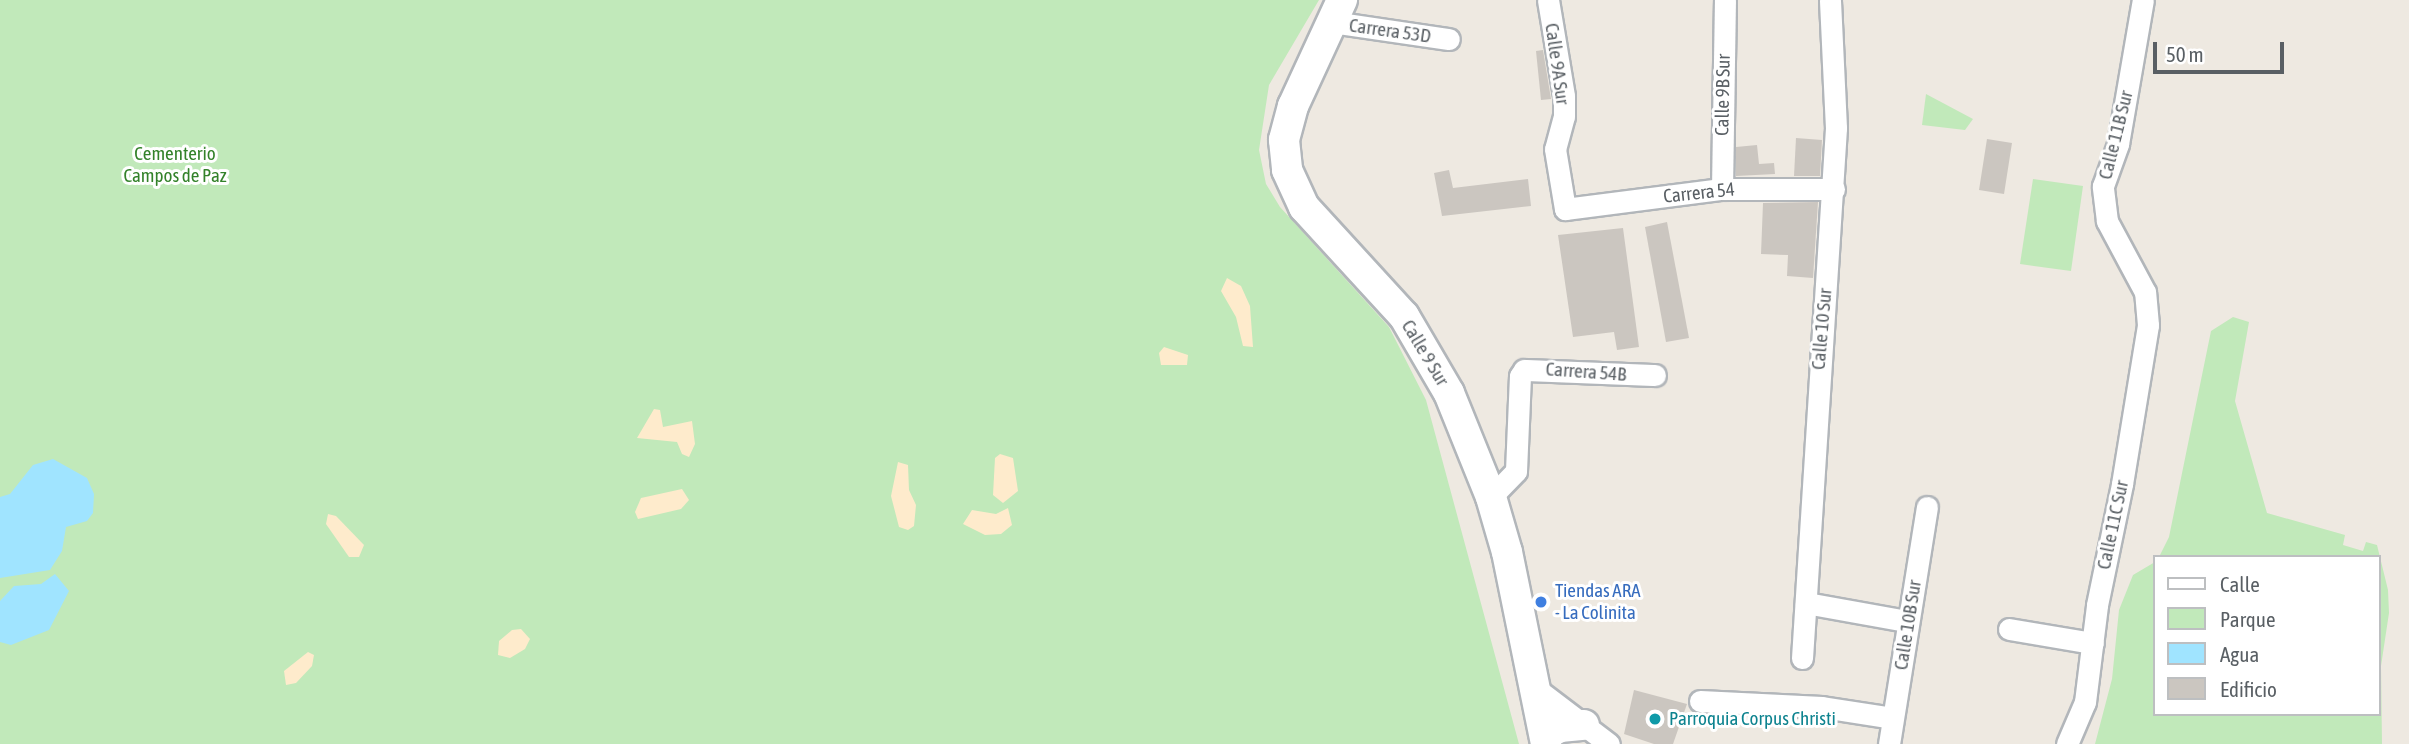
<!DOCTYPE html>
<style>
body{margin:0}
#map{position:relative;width:2409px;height:744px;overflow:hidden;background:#eee9e1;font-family:"Asap Condensed",sans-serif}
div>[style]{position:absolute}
.green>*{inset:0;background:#c1e9ba}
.sand>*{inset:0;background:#feebcc}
.water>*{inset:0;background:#a0e4ff}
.building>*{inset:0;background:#cbc6c0}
.roads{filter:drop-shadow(2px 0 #b2b6ba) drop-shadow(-2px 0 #b2b6ba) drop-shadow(0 2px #b2b6ba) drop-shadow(0 -2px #b2b6ba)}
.street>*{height:21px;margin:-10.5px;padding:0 10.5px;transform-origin:10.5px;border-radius:10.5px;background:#fff}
.secondary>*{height:30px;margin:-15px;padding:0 15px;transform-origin:15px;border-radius:15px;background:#fff}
.dots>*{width:19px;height:19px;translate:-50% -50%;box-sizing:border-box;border:4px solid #fff;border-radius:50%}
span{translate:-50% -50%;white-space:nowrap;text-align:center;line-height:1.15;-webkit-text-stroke:6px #fff;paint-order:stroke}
.street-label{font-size:19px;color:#595f64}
.park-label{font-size:19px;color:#33822a}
.shop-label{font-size:19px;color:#366cbe}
.left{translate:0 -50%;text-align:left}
.culture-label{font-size:19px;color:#0d838f}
.legend{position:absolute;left:2153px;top:555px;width:228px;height:161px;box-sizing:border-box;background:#fff;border:2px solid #bdbfc1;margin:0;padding:9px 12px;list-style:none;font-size:21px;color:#595f64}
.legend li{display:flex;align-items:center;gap:14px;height:35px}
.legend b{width:35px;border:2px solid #bdbfc1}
.scale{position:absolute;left:2153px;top:42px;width:131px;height:32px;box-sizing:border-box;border:4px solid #595f64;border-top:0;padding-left:9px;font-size:21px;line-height:24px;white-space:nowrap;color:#595f64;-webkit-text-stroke:5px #fff;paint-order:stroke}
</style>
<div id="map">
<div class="green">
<div style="clip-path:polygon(0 0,1319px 0,1269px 85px,1259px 150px,1266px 184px,1280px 207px,1389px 327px,1426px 400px,1519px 744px,0 744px)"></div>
<div style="clip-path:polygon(1926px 94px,1973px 119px,1965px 130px,1922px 125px)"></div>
<div style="clip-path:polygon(2033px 179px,2083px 186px,2071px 271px,2020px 264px)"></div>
<div style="clip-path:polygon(2233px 317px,2249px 322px,2235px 401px,2267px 513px,2345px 535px,2343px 545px,2363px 551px,2366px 542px,2377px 545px,2388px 590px,2389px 613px,2381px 666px,2382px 744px,2095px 744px,2112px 679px,2119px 610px,2133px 575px,2155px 562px,2155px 714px,2379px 714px,2379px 557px,2159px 557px,2169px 537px,2211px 331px)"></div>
</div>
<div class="sand">
<div style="clip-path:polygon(1227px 278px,1241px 286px,1250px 306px,1253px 347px,1243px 346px,1236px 317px,1221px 291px)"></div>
<div style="clip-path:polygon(1164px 347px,1188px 355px,1187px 365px,1161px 365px,1159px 353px)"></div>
<div style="clip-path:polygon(654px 409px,660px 410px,663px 427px,692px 421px,695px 444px,689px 457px,682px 454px,677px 442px,637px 438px)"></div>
<div style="clip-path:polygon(1000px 454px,1013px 458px,1018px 491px,1003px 503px,993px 495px,995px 458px)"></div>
<div style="clip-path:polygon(898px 462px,908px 465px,909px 490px,916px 505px,914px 526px,908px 530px,899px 527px,891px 496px)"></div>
<div style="clip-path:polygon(682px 489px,689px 500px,681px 509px,638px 519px,635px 512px,641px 498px)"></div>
<div style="clip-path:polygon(1008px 508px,1012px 525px,1001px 534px,985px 535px,963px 524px,972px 510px,996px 514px)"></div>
<div style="clip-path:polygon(328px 514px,336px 516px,364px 545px,359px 557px,349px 557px,326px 524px)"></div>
<div style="clip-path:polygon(521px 629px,530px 639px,525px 649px,510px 658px,498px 655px,499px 641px,512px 630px)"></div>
<div style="clip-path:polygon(308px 652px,314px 655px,312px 666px,296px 683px,286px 685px,284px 671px)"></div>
</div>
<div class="water">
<div style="clip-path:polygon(53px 459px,87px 478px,94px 494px,93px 513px,87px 521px,66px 527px,62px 551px,50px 570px,0 578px,0 497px,10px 494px,33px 465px)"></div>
<div style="clip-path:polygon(55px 574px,69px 591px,49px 630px,11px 645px,0 642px,0 601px,14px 586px,41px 584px)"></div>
</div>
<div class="building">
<div style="clip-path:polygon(1543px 50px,1551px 99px,1541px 100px,1536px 51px)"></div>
<div style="clip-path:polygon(1796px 138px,1822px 140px,1820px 176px,1794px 176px)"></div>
<div style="clip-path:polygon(1987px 139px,2012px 143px,2004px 194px,1979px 190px)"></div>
<div style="clip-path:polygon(1757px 145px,1759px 164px,1774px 163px,1775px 174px,1736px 176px,1736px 147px)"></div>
<div style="clip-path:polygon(1449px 170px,1453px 188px,1528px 179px,1531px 206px,1442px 216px,1434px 173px)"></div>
<div style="clip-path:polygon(1818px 202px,1813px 278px,1787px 276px,1788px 255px,1761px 254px,1763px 203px)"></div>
<div style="clip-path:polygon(1667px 222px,1689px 338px,1666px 342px,1645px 227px)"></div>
<div style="clip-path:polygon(1623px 228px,1639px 347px,1617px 350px,1614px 332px,1573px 337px,1558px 235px)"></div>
<div style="clip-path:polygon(1634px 690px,1687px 704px,1673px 744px,1654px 744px,1624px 734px)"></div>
</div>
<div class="roads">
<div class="street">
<div style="left:1548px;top:0;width:97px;rotate:80.5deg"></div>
<div style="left:1564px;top:96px;width:20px;rotate:90deg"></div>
<div style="left:1564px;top:116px;width:34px;rotate:105deg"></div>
<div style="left:1555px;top:149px;width:61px;rotate:80.5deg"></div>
<div style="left:1565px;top:209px;width:158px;rotate:-7.3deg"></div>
<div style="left:1722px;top:189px;width:112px"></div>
<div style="left:1332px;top:22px;width:118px;rotate:8.3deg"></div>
<div style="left:1722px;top:189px;width:189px;rotate:-89.1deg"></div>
<div style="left:1491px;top:497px;width:36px;rotate:-46deg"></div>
<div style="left:1516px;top:471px;width:95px;rotate:-87.6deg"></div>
<div style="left:1520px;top:376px;width:7px;rotate:-56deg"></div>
<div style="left:1524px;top:370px;width:131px;rotate:2.2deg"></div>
<div style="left:1806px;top:603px;width:102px;rotate:10.2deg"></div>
<div style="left:2009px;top:629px;width:85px;rotate:9.5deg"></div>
<div style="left:1802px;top:658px;width:531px;rotate:-86.33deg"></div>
<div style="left:1836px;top:128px;width:128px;rotate:-92.7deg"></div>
<div style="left:1538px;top:690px;width:89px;rotate:37.3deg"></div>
<div style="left:1700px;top:701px;width:122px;rotate:2.8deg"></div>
<div style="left:1822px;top:707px;width:71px;rotate:8.9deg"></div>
<div style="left:1889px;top:744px;width:240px;rotate:-80.9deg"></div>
<div style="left:2067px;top:744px;width:46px;rotate:-66.8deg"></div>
<div style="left:2085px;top:702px;width:98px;rotate:-82.9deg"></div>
<div style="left:2097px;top:605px;width:124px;rotate:-78.3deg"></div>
<div style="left:2122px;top:484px;width:161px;rotate:-80.7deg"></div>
<div style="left:2148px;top:325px;width:33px;rotate:-95deg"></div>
<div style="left:2145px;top:292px;width:81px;rotate:-118.2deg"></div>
<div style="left:2107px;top:221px;width:35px;rotate:-97deg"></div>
<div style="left:2103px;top:186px;width:45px;rotate:-70.3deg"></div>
<div style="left:2118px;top:144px;width:146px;rotate:-80.2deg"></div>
</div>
<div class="secondary">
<div style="left:1342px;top:0;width:117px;rotate:114.8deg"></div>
<div style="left:1293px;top:106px;width:35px;rotate:105deg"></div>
<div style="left:1284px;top:140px;width:30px;rotate:84deg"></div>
<div style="left:1287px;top:170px;width:41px;rotate:65.3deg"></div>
<div style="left:1304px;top:207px;width:148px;rotate:47.5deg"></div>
<div style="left:1404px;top:316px;width:89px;rotate:59.7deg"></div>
<div style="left:1449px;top:393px;width:112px;rotate:68deg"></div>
<div style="left:1491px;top:497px;width:57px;rotate:73.8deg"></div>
<div style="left:1507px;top:552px;width:196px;rotate:78.5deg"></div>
<div style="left:1545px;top:735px;width:17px;rotate:-28deg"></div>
<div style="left:1560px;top:727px;width:24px;rotate:-5deg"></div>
</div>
</div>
<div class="dots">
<div style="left:1541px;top:602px;background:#3f7fe0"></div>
<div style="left:1655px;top:719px;background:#0f9aa8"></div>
</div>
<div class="street-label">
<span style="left:1390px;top:31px;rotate:8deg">Carrera 53D</span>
<span style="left:1557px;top:64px;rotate:82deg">Calle 9A Sur</span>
<span style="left:1723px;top:95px;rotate:-89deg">Calle 9B Sur</span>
<span style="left:2116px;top:135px;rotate:-76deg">Calle 11B Sur</span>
<span style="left:1699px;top:193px;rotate:-6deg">Carrera 54</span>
<span style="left:1822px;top:329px;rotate:-85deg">Calle 10 Sur</span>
<span style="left:1425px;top:353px;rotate:59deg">Calle 9 Sur</span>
<span style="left:1586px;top:372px;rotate:4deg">Carrera 54B</span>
<span style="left:2113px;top:525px;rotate:-78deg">Calle 11C Sur</span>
<span style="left:1908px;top:625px;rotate:-81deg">Calle 10B Sur</span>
</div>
<div class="park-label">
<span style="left:175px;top:165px">Cementerio<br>Campos de Paz</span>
</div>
<div class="shop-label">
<span class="left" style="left:1555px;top:602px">Tiendas ARA<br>- La Colinita</span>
</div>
<div class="culture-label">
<span class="left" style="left:1669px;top:719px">Parroquia Corpus Christi</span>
</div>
<ul class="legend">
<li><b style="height:9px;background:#fff"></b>Calle</li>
<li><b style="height:19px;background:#c1e9ba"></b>Parque</li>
<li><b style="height:19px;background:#a0e4ff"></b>Agua</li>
<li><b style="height:19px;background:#cbc6c0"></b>Edificio</li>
</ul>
<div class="scale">50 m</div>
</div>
